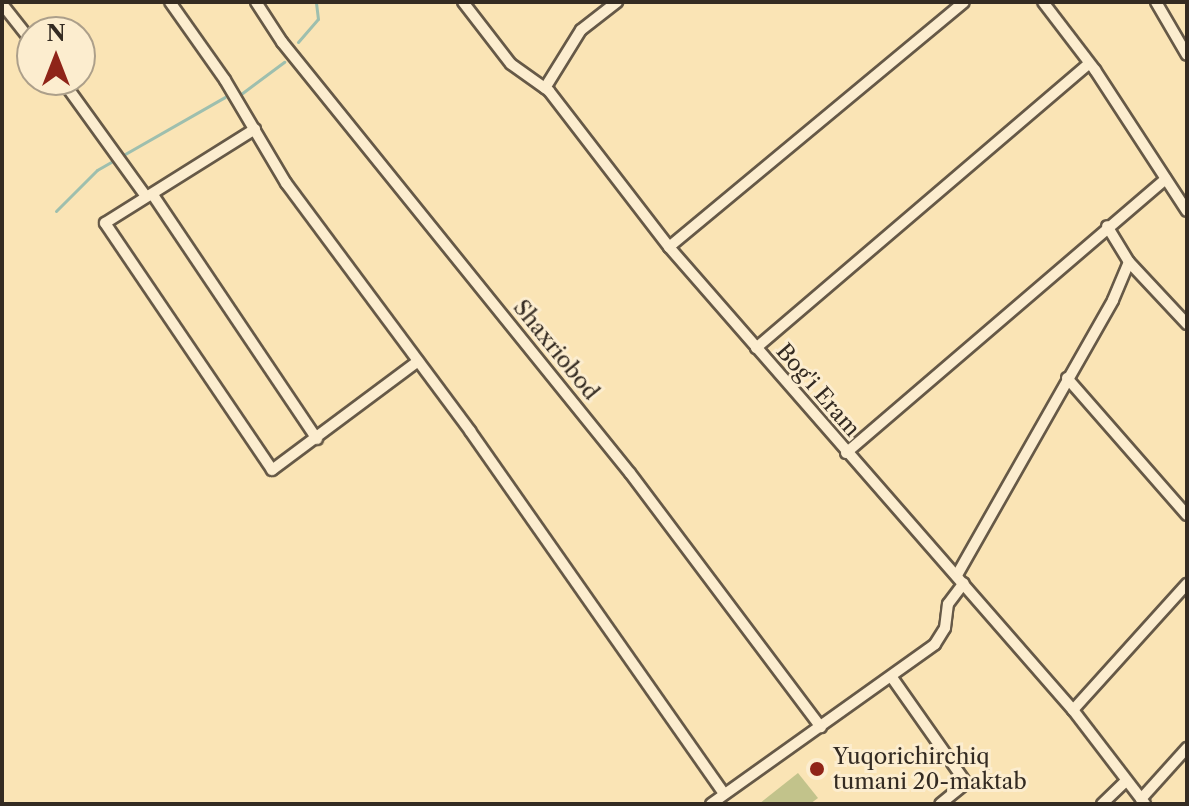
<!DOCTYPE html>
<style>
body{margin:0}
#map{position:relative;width:1189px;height:806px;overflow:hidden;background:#fae4b5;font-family:"Libre Caslon Text",serif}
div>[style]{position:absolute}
.green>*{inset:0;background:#c2c38b}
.stream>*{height:3px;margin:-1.5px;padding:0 1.5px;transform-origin:1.5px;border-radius:1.5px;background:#9ebfae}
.roads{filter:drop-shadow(2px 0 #665947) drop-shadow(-2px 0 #665947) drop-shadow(0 2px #665947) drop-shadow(0 -2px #665947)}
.minor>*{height:10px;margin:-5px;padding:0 5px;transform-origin:5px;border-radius:5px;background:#fcedcf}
.dots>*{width:22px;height:22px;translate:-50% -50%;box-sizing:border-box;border:4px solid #fcedcf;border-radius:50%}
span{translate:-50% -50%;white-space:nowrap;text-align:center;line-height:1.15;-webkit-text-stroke:6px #fcedcf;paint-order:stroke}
.street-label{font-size:22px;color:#342b22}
.poi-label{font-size:22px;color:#342b22}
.left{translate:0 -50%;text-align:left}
.frame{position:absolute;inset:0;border:4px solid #342b22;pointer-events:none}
.north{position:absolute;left:16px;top:16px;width:80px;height:80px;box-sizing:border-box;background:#fcedcf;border:2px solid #ac9f8a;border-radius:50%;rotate:0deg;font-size:22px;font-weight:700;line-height:32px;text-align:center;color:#342b22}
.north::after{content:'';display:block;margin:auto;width:28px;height:36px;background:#8f2418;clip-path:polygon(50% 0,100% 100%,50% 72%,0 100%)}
</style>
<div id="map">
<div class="green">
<div style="clip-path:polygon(798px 773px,818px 798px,810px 804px,759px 804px)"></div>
</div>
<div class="stream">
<div style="left:298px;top:42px;width:30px;rotate:-49deg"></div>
<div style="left:318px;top:19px;width:17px;rotate:-97deg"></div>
<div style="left:241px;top:94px;width:54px;rotate:-36.7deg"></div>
<div style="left:56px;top:211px;width:58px;rotate:-45deg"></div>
<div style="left:97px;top:170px;width:147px;rotate:-29.7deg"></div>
</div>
<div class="roads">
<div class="minor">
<div style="left:170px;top:2px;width:95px;rotate:54.8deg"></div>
<div style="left:225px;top:80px;width:120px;rotate:59.4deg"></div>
<div style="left:286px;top:183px;width:309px;rotate:53.4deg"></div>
<div style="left:470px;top:431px;width:443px;rotate:55deg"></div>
<div style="left:256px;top:2px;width:48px;rotate:57deg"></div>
<div style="left:282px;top:42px;width:554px;rotate:51.08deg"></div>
<div style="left:630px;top:473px;width:318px;rotate:53.1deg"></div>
<div style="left:463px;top:2px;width:78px;rotate:52.3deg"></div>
<div style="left:511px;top:64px;width:47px;rotate:35.4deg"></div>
<div style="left:549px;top:91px;width:197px;rotate:52.4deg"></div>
<div style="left:669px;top:247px;width:614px;rotate:48.89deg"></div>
<div style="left:1073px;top:710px;width:118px;rotate:52.5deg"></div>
<div style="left:1043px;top:2px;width:86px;rotate:52.6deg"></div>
<div style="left:1095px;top:70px;width:168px;rotate:56.9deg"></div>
<div style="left:1156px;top:2px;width:61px;rotate:59.7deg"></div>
<div style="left:2px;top:4px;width:48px;rotate:51.7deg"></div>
<div style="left:62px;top:80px;width:142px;rotate:54.2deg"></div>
<div style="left:545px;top:88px;width:68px;rotate:-58.2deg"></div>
<div style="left:581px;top:30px;width:46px;rotate:-37.9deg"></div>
<div style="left:255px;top:129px;width:177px;rotate:147.9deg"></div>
<div style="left:105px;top:223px;width:298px;rotate:55.9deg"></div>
<div style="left:272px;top:470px;width:182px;rotate:-36.7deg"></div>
<div style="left:153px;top:195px;width:294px;rotate:56.1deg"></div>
<div style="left:669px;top:247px;width:383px;rotate:-39.7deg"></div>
<div style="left:1129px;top:262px;width:85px;rotate:46.9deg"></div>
<div style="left:756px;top:348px;width:435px;rotate:-40.5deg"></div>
<div style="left:1067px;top:378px;width:182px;rotate:48.8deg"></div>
<div style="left:846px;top:453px;width:421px;rotate:-40.6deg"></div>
<div style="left:957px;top:575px;width:316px;rotate:-60.4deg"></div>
<div style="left:1113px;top:300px;width:41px;rotate:-67.2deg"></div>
<div style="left:1129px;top:262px;width:42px;rotate:-121.4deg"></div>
<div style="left:893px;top:679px;width:127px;rotate:54.9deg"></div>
<div style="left:966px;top:783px;width:33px;rotate:141deg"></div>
<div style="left:1073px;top:710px;width:170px;rotate:-47.9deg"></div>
<div style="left:1141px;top:799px;width:69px;rotate:-48deg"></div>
<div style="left:711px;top:804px;width:275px;rotate:-35.5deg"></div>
<div style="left:935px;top:644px;width:19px;rotate:-58deg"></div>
<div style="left:945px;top:628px;width:24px;rotate:-83deg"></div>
<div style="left:948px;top:604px;width:26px;rotate:-53deg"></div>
<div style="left:1102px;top:804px;width:33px;rotate:-44deg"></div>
</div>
</div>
<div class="dots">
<div style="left:817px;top:769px;background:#8f2418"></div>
</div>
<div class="street-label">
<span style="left:556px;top:350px;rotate:51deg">Shaxriobod</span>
<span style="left:818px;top:390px;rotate:49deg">Bog'i Eram</span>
</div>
<div class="poi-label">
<span class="left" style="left:833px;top:769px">Yuqorichirchiq<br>tumani 20-maktab</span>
</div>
<div class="frame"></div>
<div class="north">N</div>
</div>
